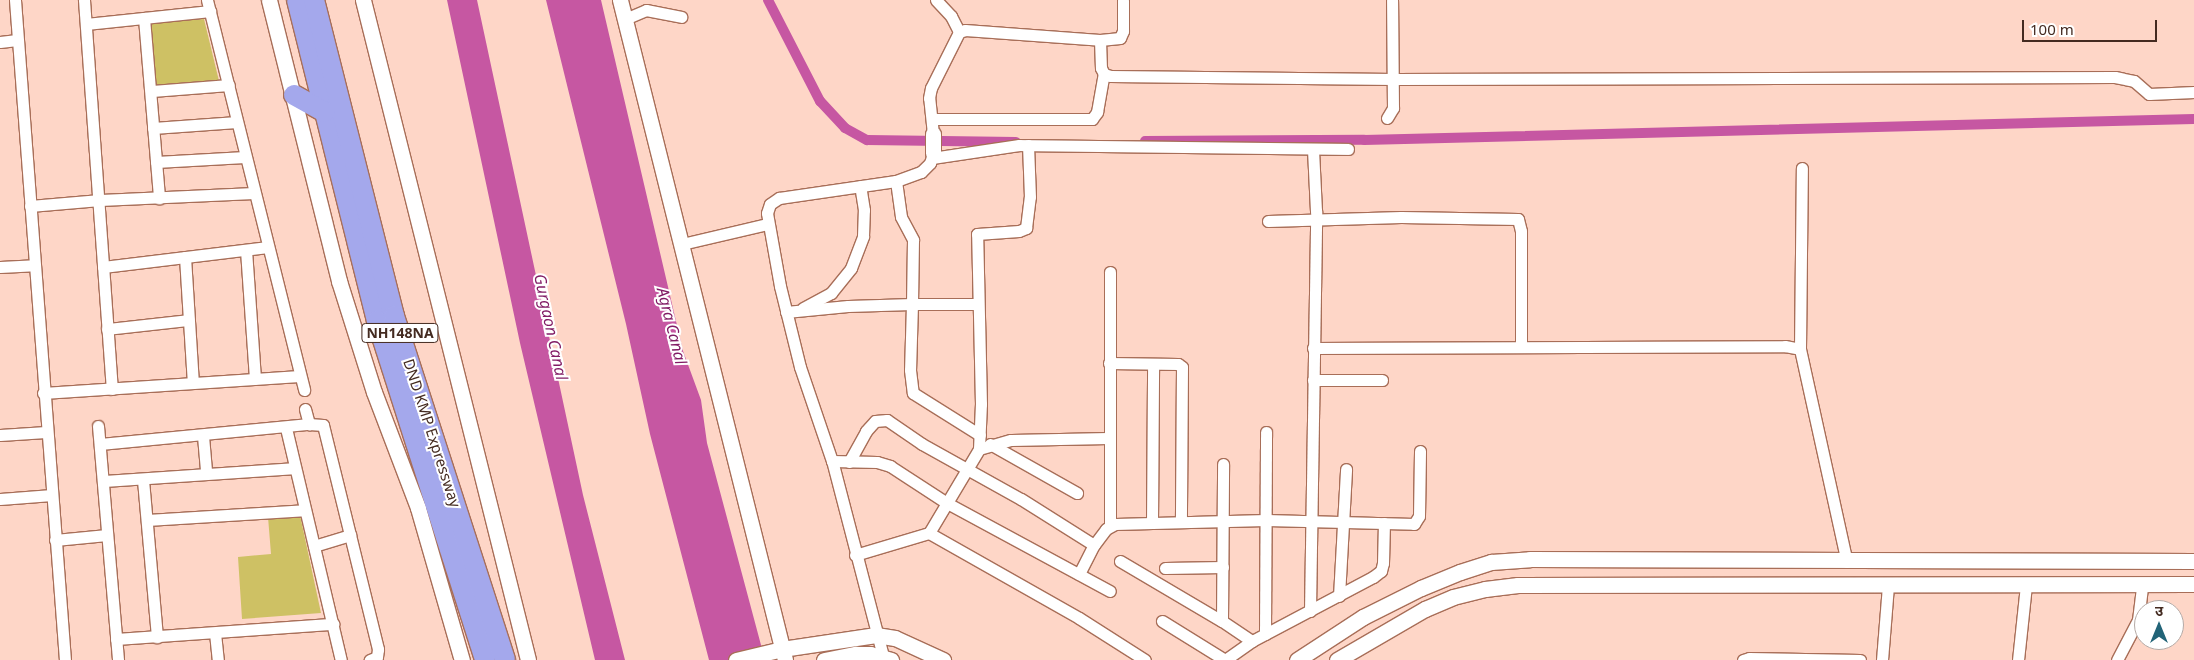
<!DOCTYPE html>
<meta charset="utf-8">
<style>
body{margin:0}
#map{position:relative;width:2194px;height:660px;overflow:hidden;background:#fed6c7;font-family:"Noto Sans","Noto Sans Devanagari",sans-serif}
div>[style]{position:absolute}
.green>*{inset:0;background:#cec164}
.water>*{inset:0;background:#c657a2}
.canal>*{height:10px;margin:-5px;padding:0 5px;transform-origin:5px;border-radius:5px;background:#c657a2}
.roads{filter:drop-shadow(1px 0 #a86e58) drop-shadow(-1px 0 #a86e58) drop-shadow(0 1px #a86e58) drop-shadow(0 -1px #a86e58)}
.street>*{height:11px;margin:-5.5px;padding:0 5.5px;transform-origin:5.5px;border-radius:5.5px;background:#fff}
.secondary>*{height:15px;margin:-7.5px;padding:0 7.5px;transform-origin:7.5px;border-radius:7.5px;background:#fff}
.highway>*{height:20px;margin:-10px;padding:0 10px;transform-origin:10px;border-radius:10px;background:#a4a8ec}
span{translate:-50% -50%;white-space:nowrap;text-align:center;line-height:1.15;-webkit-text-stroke:4px #fff;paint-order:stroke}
.shield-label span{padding:1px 4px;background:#fff;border:1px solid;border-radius:4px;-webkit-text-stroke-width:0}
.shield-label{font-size:14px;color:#442b21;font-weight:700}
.street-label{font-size:15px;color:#442b21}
.water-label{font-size:16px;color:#811c65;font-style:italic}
.north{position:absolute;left:2134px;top:600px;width:50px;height:50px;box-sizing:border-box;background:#fff;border:1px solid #b4aaa6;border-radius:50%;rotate:0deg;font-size:14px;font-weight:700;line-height:20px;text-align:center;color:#442b21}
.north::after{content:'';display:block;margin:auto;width:18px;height:22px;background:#226478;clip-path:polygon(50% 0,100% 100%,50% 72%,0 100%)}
.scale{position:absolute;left:2022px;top:20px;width:135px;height:22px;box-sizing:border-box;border:2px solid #442b21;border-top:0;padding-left:6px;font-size:15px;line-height:18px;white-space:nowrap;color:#442b21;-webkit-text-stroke:4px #fff;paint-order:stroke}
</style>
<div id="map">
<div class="green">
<div style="clip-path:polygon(204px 19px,219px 81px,155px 86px,150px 23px)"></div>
<div style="clip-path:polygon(300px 515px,321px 613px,242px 619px,238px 557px,271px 554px,268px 517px)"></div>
</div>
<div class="water">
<div style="clip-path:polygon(447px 0,477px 0,583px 495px,625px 660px,595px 660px,520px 343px)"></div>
<div style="clip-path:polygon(546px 0,601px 0,683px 351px,701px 400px,707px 443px,765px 660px,709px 660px,650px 434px,626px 324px)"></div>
</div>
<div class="canal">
<div style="left:768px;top:0;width:114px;rotate:62.8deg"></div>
<div style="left:820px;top:101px;width:37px;rotate:47deg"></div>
<div style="left:845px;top:128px;width:25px;rotate:29deg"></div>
<div style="left:867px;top:140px;width:149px;rotate:0.8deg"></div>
<div style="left:1145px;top:141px;width:219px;rotate:-0.3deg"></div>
<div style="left:1364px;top:140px;width:830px;rotate:-1.45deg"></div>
</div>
<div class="roads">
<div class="street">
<div style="left:15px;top:0;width:662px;rotate:85.67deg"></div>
<div style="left:84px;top:0;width:390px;rotate:85.9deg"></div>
<div style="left:207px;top:0;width:402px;rotate:76deg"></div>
<div style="left:936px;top:0;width:22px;rotate:47deg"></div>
<div style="left:951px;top:16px;width:18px;rotate:63deg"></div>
<div style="left:144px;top:18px;width:181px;rotate:85.2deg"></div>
<div style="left:625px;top:19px;width:23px;rotate:-23deg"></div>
<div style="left:646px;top:10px;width:36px;rotate:11deg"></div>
<div style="left:86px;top:24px;width:125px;rotate:-6deg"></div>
<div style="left:1100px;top:40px;width:28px;rotate:88deg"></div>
<div style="left:1101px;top:68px;width:7px;rotate:63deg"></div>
<div style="left:1104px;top:74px;width:6px;rotate:18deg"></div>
<div style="left:1110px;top:76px;width:284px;rotate:0.6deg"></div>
<div style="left:1394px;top:79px;width:721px;rotate:-0.16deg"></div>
<div style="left:2115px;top:77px;width:19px;rotate:12deg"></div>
<div style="left:2134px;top:81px;width:20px;rotate:41deg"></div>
<div style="left:2149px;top:94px;width:45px;rotate:-2.5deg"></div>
<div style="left:0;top:42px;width:17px;rotate:-7deg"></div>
<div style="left:152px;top:91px;width:77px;rotate:-4.5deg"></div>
<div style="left:1387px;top:118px;width:12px;rotate:-59deg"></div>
<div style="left:1393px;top:108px;width:108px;rotate:-90.5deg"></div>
<div style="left:932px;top:119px;width:160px"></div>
<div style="left:1092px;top:119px;width:9px;rotate:-54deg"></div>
<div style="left:1097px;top:112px;width:39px;rotate:-80deg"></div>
<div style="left:153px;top:128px;width:84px;rotate:-4.1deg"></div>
<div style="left:933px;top:134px;width:36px;rotate:-96deg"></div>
<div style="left:929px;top:98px;width:10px;rotate:-79deg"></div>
<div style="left:931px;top:88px;width:63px;rotate:-63.4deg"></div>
<div style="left:959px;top:32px;width:6px;rotate:-18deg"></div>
<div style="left:965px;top:30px;width:135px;rotate:4.2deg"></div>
<div style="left:1100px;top:40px;width:20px;rotate:-6deg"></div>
<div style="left:1120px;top:38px;width:8px;rotate:-67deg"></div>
<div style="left:1123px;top:31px;width:31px;rotate:-90deg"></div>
<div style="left:932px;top:158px;width:88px;rotate:-8.5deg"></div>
<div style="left:1019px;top:145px;width:329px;rotate:0.7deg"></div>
<div style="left:156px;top:162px;width:89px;rotate:-3.2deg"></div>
<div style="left:896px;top:181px;width:36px;rotate:82deg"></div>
<div style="left:901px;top:217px;width:26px;rotate:62deg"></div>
<div style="left:913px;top:240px;width:64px;rotate:90.9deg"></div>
<div style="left:912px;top:304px;width:66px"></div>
<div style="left:30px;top:206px;width:70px;rotate:-4.9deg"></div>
<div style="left:100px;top:200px;width:154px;rotate:-2.6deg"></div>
<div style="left:1268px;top:221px;width:133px;rotate:-1.7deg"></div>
<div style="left:1401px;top:217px;width:117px;rotate:1deg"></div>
<div style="left:1518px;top:219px;width:12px;rotate:76deg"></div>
<div style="left:1521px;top:231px;width:116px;rotate:90deg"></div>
<div style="left:682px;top:244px;width:87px;rotate:-13.2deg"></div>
<div style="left:246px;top:250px;width:129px;rotate:86deg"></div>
<div style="left:185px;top:257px;width:126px;rotate:86.4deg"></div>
<div style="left:0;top:267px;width:34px;rotate:-3deg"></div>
<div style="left:103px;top:267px;width:166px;rotate:-6.9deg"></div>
<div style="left:1110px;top:272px;width:253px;rotate:90deg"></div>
<div style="left:803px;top:308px;width:32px;rotate:-28deg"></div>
<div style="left:831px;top:293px;width:32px;rotate:-51deg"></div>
<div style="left:851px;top:268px;width:34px;rotate:-69deg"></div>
<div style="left:863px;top:236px;width:26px;rotate:-88deg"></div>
<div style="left:864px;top:210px;width:24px;rotate:-99deg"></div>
<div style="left:786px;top:312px;width:62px;rotate:-5.5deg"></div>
<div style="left:848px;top:306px;width:64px;rotate:-1.8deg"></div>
<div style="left:912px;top:304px;width:66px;rotate:91.7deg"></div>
<div style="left:910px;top:370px;width:23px;rotate:83deg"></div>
<div style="left:913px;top:393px;width:79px;rotate:32.1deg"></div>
<div style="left:107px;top:329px;width:82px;rotate:-6.3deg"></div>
<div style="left:1313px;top:348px;width:472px;rotate:-0.2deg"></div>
<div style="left:1785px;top:346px;width:15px;rotate:11deg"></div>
<div style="left:1800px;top:349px;width:218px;rotate:77.6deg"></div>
<div style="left:1800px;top:349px;width:181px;rotate:-89.4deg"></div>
<div style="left:1109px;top:363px;width:69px;rotate:0.8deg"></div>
<div style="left:1178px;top:364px;width:5px;rotate:37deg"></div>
<div style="left:1182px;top:367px;width:155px;rotate:90.4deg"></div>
<div style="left:1313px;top:380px;width:69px"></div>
<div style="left:43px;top:393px;width:257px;rotate:-3.8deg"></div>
<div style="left:305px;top:409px;width:16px;rotate:75deg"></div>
<div style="left:98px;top:426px;width:235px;rotate:85.1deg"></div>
<div style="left:286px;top:428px;width:238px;rotate:76.7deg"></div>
<div style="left:0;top:435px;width:46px;rotate:-3.7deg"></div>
<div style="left:203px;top:436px;width:38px;rotate:85deg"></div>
<div style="left:100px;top:444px;width:210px;rotate:-5.5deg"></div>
<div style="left:309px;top:424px;width:14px;rotate:4deg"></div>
<div style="left:323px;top:425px;width:231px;rotate:76.2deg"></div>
<div style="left:378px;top:649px;width:8px;rotate:97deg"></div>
<div style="left:377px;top:657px;width:8px;rotate:157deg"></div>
<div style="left:990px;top:444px;width:100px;rotate:29.4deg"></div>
<div style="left:979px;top:449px;width:33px;rotate:-16deg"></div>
<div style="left:1011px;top:440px;width:97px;rotate:-1.2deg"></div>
<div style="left:832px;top:461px;width:45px;rotate:1.3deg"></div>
<div style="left:877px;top:462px;width:14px;rotate:17deg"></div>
<div style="left:890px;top:466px;width:68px;rotate:33deg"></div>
<div style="left:947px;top:503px;width:185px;rotate:28.4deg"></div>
<div style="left:849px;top:462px;width:35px;rotate:-61deg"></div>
<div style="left:866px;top:431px;width:13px;rotate:-48deg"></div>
<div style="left:875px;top:421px;width:12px;rotate:-5deg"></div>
<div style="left:887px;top:420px;width:42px;rotate:34.4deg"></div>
<div style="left:922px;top:444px;width:113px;rotate:29.1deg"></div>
<div style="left:1021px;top:499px;width:86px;rotate:32.2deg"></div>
<div style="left:143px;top:480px;width:158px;rotate:84.9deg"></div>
<div style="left:104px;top:481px;width:189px;rotate:-3.9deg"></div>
<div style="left:0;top:499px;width:52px;rotate:-4.4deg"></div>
<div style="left:147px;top:520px;width:157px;rotate:-3.6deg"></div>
<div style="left:1152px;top:523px;width:159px;rotate:-89.6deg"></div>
<div style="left:929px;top:533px;width:172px;rotate:29.5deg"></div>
<div style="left:1079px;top:618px;width:78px;rotate:32.5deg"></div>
<div style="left:55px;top:540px;width:52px;rotate:-5.5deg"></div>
<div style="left:314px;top:546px;width:38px;rotate:-17deg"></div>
<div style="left:855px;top:555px;width:77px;rotate:-16.6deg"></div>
<div style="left:929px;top:533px;width:98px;rotate:-59.2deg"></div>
<div style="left:979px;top:449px;width:45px;rotate:-87.5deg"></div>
<div style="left:981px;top:404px;width:170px;rotate:-91.3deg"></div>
<div style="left:977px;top:234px;width:42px;rotate:-4.1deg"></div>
<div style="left:1019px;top:231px;width:8px;rotate:-23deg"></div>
<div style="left:1026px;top:228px;width:31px;rotate:-83deg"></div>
<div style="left:1030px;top:197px;width:52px;rotate:-92.2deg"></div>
<div style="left:1120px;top:561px;width:118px;rotate:30.5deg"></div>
<div style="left:1222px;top:621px;width:36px;rotate:34deg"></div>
<div style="left:1165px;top:568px;width:58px;rotate:-1deg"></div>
<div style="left:1079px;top:574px;width:33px;rotate:-63deg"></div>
<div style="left:1094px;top:545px;width:20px;rotate:-53deg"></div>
<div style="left:1106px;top:529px;width:10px;rotate:-29deg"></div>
<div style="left:1115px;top:524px;width:151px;rotate:-1.5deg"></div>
<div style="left:1266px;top:520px;width:148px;rotate:1.5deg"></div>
<div style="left:1414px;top:524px;width:9px;rotate:-58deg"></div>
<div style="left:1419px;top:516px;width:65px;rotate:-89.1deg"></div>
<div style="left:1339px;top:596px;width:127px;rotate:-86.8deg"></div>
<div style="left:1310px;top:611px;width:400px;rotate:-89.1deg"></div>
<div style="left:1316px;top:211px;width:62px;rotate:-92.8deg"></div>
<div style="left:1162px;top:621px;width:74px;rotate:31.8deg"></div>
<div style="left:1225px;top:660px;width:33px;rotate:-35deg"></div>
<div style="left:1252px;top:641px;width:137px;rotate:-27.9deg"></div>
<div style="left:1373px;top:577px;width:10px;rotate:-37deg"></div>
<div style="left:1381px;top:571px;width:8px;rotate:-76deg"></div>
<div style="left:1383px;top:563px;width:40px;rotate:-88.6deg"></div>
<div style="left:1222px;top:621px;width:157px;rotate:-89.6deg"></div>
<div style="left:215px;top:633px;width:27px;rotate:84deg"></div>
<div style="left:1265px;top:634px;width:202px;rotate:-89.7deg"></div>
<div style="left:116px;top:639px;width:218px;rotate:-4deg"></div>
<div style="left:884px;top:660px;width:206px;rotate:-104.6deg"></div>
<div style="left:832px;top:461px;width:99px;rotate:-108.8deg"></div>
<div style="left:800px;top:367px;width:83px;rotate:-103.9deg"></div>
<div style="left:780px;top:286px;width:74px;rotate:-100.1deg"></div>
<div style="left:767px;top:213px;width:9px;rotate:-72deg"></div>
<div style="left:770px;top:204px;width:11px;rotate:-34deg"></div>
<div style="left:779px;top:198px;width:118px;rotate:-8.3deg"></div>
<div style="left:896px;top:181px;width:27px;rotate:-20deg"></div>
<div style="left:921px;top:172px;width:13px;rotate:-45deg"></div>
<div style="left:930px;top:163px;width:10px;rotate:-73deg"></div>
<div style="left:1743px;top:660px;width:6px;rotate:-18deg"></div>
<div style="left:1749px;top:658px;width:111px;rotate:1deg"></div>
<div style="left:1882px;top:660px;width:74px;rotate:-85.4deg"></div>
<div style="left:2018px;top:660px;width:75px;rotate:-83.9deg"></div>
<div style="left:2117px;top:660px;width:45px;rotate:-62.3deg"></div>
<div style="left:2138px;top:620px;width:35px;rotate:-83deg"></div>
</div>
<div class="secondary">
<div style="left:269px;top:0;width:290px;rotate:76deg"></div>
<div style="left:339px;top:281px;width:116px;rotate:72.5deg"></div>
<div style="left:374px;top:392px;width:124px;rotate:69.2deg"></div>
<div style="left:418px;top:508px;width:158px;rotate:73.9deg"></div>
<div style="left:363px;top:0;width:680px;rotate:75.96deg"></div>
<div style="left:620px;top:0;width:680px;rotate:75.96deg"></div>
<div style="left:933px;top:134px;width:19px;rotate:90deg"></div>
<div style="left:736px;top:660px;width:47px;rotate:-13.4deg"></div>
<div style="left:782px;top:649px;width:95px;rotate:-8.5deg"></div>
<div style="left:876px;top:635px;width:19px;rotate:9deg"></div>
<div style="left:895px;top:638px;width:53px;rotate:24.6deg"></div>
<div style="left:824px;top:660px;width:33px;rotate:-11deg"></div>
<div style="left:856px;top:654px;width:14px"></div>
<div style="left:870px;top:654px;width:22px;rotate:16deg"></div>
<div style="left:1297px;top:660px;width:79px;rotate:-33.1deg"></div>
<div style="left:1363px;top:617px;width:65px;rotate:-26.6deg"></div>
<div style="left:1421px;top:588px;width:42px;rotate:-22.3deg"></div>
<div style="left:1460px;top:572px;width:33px;rotate:-18deg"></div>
<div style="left:1491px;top:562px;width:39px;rotate:-4deg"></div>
<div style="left:1530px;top:559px;width:664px;rotate:0.17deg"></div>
<div style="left:1337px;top:660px;width:102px;rotate:-30.1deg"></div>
<div style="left:1425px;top:609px;width:30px;rotate:-23deg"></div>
<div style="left:1453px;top:597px;width:33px;rotate:-14deg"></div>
<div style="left:1485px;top:589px;width:33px;rotate:-7deg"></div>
<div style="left:1518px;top:585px;width:676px;rotate:-0.08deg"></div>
</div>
<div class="highway">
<div style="left:297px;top:0;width:331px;rotate:76deg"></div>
<div style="left:377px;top:321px;width:356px;rotate:72.3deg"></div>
<div style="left:314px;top:0;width:326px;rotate:75.8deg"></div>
<div style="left:394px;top:316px;width:361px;rotate:72.1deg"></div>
<div style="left:294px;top:95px;width:35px;rotate:29deg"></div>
</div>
</div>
<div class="shield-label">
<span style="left:400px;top:333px">NH148NA</span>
</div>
<div class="street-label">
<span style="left:432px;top:433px;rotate:72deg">DND KMP Expressway</span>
</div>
<div class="water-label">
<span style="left:672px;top:326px;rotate:76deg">Agra Canal</span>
<span style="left:551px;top:327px;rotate:78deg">Gurgaon Canal</span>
</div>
<div class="north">उ</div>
<div class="scale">100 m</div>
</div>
